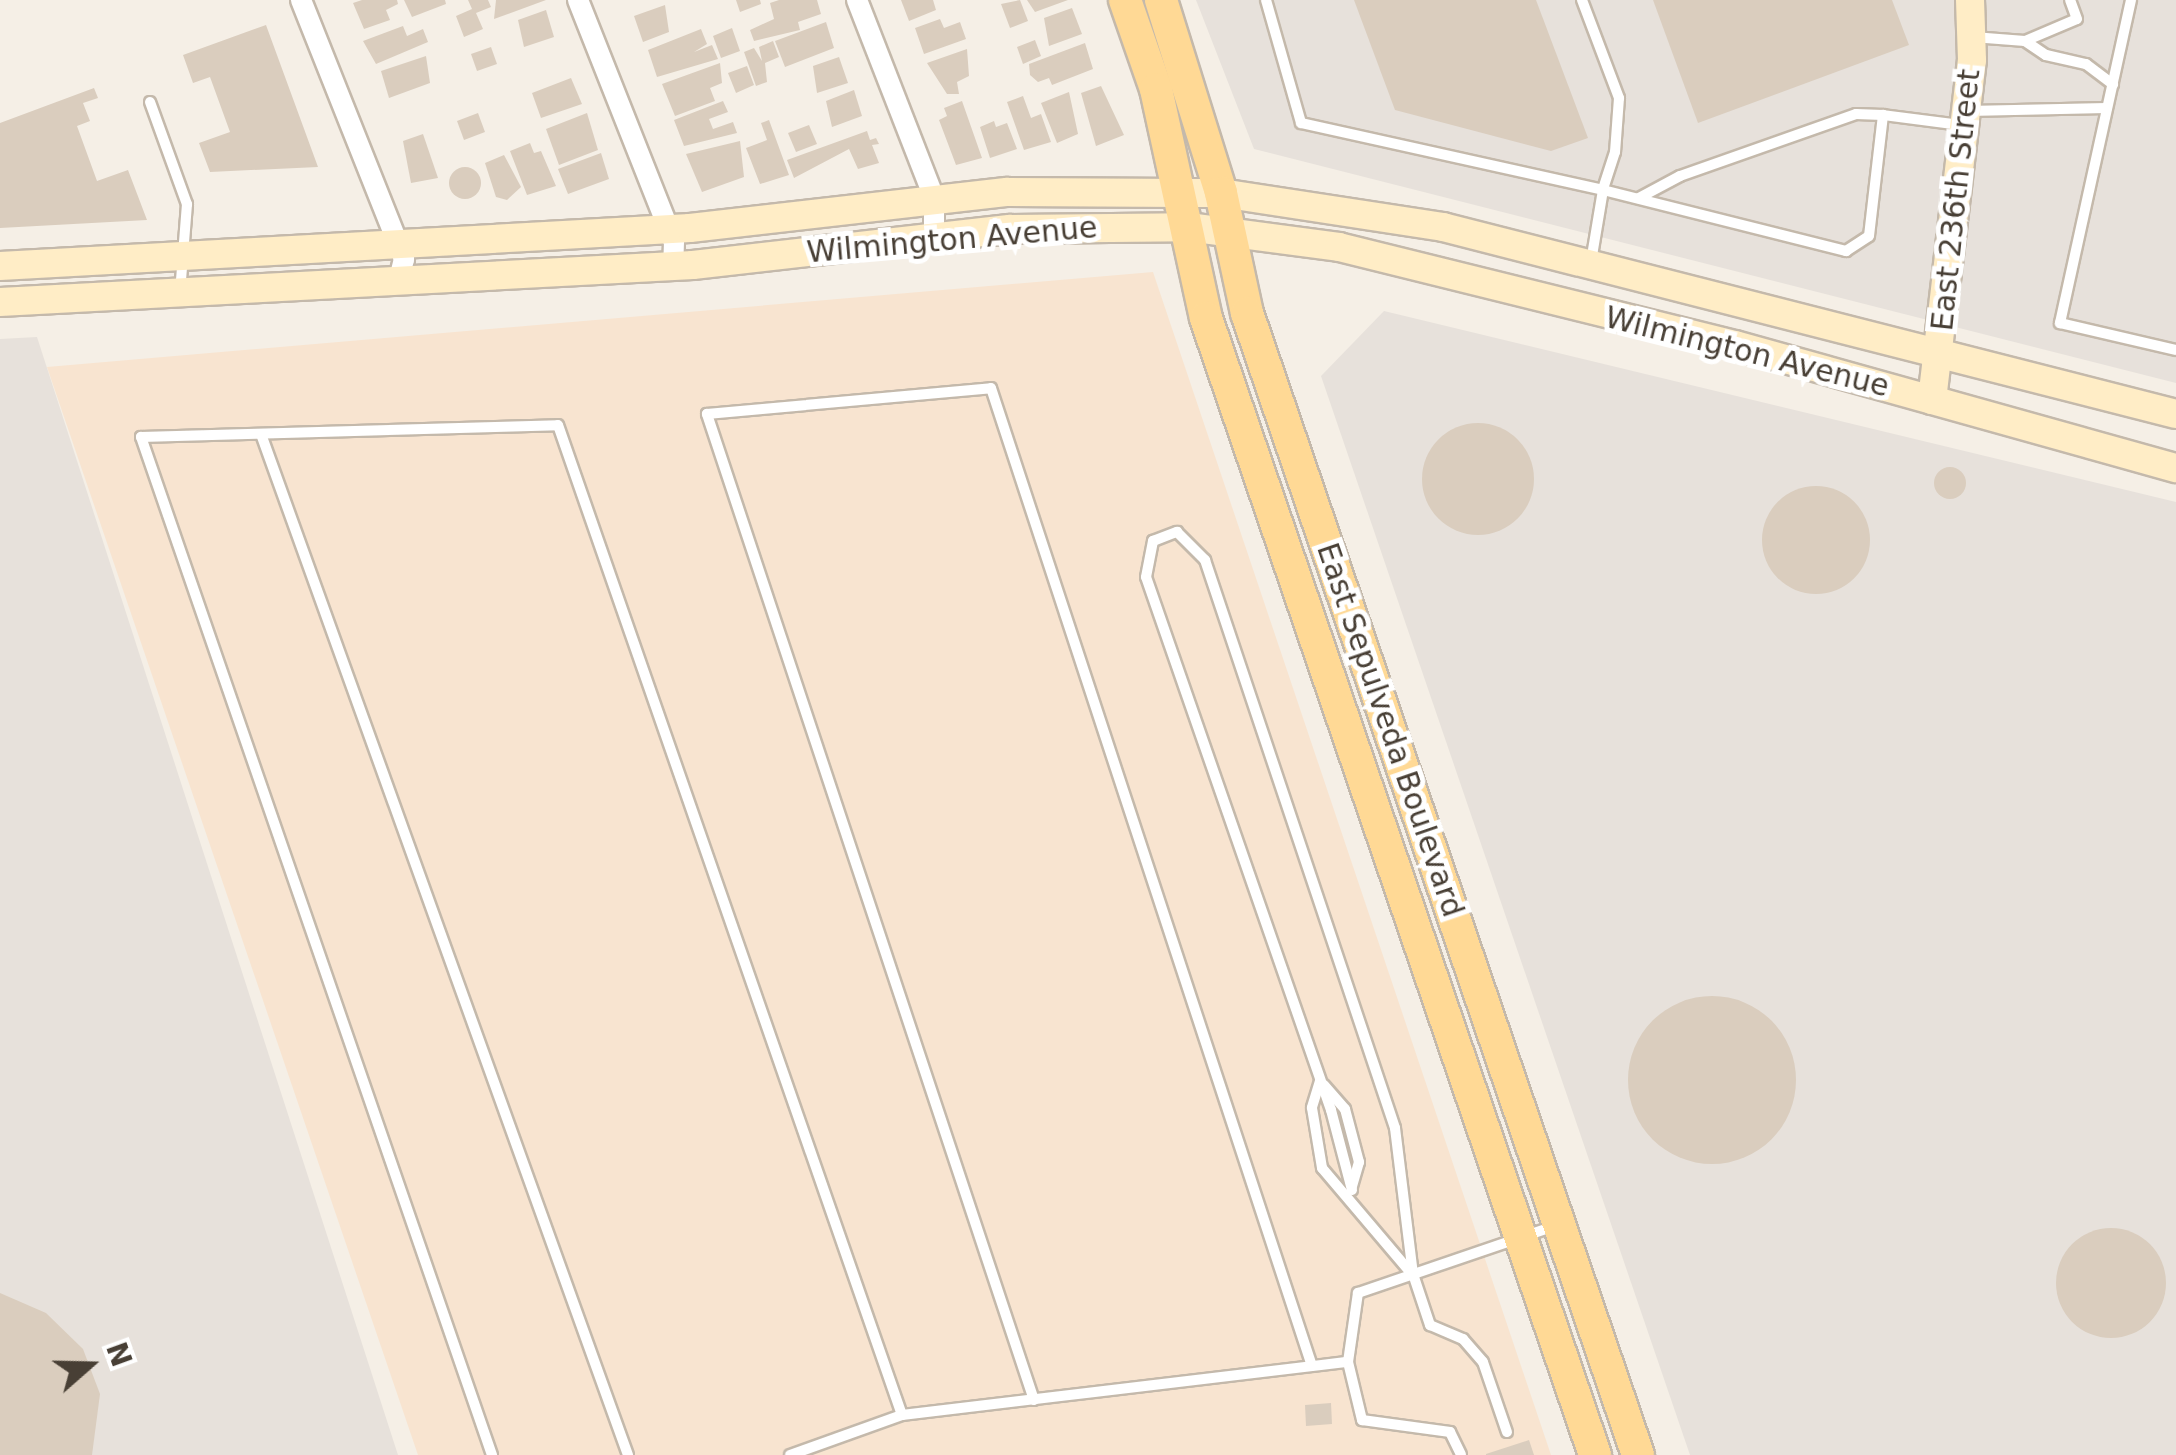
<!DOCTYPE html>
<style>
body{margin:0}
#map{position:relative;width:2176px;height:1455px;overflow:hidden;background:#f5efe6;font-family:"DejaVu Sans",sans-serif}
div>[style]{position:absolute}
.commercial>*{inset:0;background:#f8e4d0}
.industrial>*{inset:0;background:#e7e1db}
.building>*{inset:0;background:#dacdbe}
.round{border-radius:50%}
.roads{filter:drop-shadow(2px 0 #c4b9ab) drop-shadow(-2px 0 #c4b9ab) drop-shadow(0 2px #c4b9ab) drop-shadow(0 -2px #c4b9ab)}
.lane>*{height:10px;margin:-5px;padding:0 5px;transform-origin:5px;border-radius:5px;background:#fff}
.street>*{height:20px;margin:-10px;padding:0 10px;transform-origin:10px;border-radius:10px;background:#fff}
.secondary>*{height:28px;margin:-14px;padding:0 14px;transform-origin:14px;border-radius:14px;background:#ffedc6}
.primary>*{height:32px;margin:-16px;padding:0 16px;transform-origin:16px;border-radius:16px;background:#ffd995}
span{translate:-50% -50%;white-space:nowrap;text-align:center;line-height:1.15;-webkit-text-stroke:10px #fff;paint-order:stroke}
.street-label{font-size:30px;color:#483f35}
.north{position:absolute;left:40px;top:1315px;width:100px;height:100px;-webkit-text-stroke:8px #fff;paint-order:stroke;rotate:70deg;font-size:28px;font-weight:700;line-height:40px;text-align:center;color:#483f35}
.north::after{content:'';display:block;margin:auto;width:35px;height:45px;background:#483f35;clip-path:polygon(50% 0,100% 100%,50% 72%,0 100%)}
</style>
<div id="map">
<div class="commercial">
<div style="clip-path:polygon(1153px 272px,1551px 1455px,418px 1455px,47px 367px)"></div>
</div>
<div class="industrial">
<div style="clip-path:polygon(1196px 0,2176px 0,2176px 383px,1254px 149px)"></div>
<div style="clip-path:polygon(1384px 311px,2176px 502px,2176px 1455px,1690px 1455px,1321px 376px)"></div>
<div style="clip-path:polygon(37px 337px,398px 1455px,0 1455px,0 339px)"></div>
</div>
<div class="building">
<div style="clip-path:polygon(362px 0,397px 0,398px 4px,386px 10px,390px 20px,364px 29px,353px 3px)"></div>
<div style="clip-path:polygon(404px 0,445px 0,446px 4px,412px 17px)"></div>
<div style="clip-path:polygon(468px 0,488px 0,491px 7px,476px 13px,483px 29px,464px 37px,456px 16px,472px 9px)"></div>
<div style="clip-path:polygon(496px 0,546px 0,494px 19px)"></div>
<div style="clip-path:polygon(736px 0,760px 0,761px 4px,740px 12px)"></div>
<div style="clip-path:polygon(779px 0,817px 0,821px 14px,798px 22px,800px 30px,754px 41px,750px 30px,774px 19px,770px 3px)"></div>
<div style="clip-path:polygon(901px 0,933px 0,936px 10px,909px 21px)"></div>
<div style="clip-path:polygon(1020px 0,1028px 21px,1010px 28px,1001px 4px)"></div>
<div style="clip-path:polygon(1027px 0,1068px 0,1035px 12px)"></div>
<div style="clip-path:polygon(1354px 0,1536px 0,1588px 138px,1551px 151px,1395px 110px)"></div>
<div style="clip-path:polygon(1653px 0,1892px 0,1909px 45px,1698px 123px)"></div>
<div style="clip-path:polygon(665px 5px,669px 32px,643px 42px,634px 16px)"></div>
<div style="clip-path:polygon(1072px 8px,1082px 34px,1049px 46px,1044px 18px)"></div>
<div style="clip-path:polygon(546px 10px,554px 37px,524px 47px,518px 20px)"></div>
<div style="clip-path:polygon(940px 19px,944px 28px,960px 22px,966px 39px,924px 54px,915px 28px)"></div>
<div style="clip-path:polygon(826px 22px,834px 48px,785px 67px,775px 41px)"></div>
<div style="clip-path:polygon(266px 25px,318px 167px,210px 172px,199px 143px,230px 132px,210px 77px,193px 83px,183px 55px)"></div>
<div style="clip-path:polygon(403px 26px,407px 36px,423px 29px,428px 42px,376px 64px,363px 41px)"></div>
<div style="clip-path:polygon(732px 28px,740px 51px,721px 58px,713px 36px)"></div>
<div style="clip-path:polygon(701px 29px,707px 44px,694px 52px,712px 45px,718px 59px,657px 77px,648px 50px)"></div>
<div style="clip-path:polygon(1035px 40px,1041px 56px,1023px 64px,1017px 47px)"></div>
<div style="clip-path:polygon(773px 41px,779px 57px,765px 63px,767px 82px,756px 86px,744px 52px,754px 48px,762px 61px,759px 47px)"></div>
<div style="clip-path:polygon(1085px 43px,1093px 69px,1052px 85px,1049px 78px,1038px 82px,1030px 75px,1029px 64px)"></div>
<div style="clip-path:polygon(491px 47px,497px 64px,477px 71px,471px 54px)"></div>
<div style="clip-path:polygon(967px 49px,969px 76px,957px 82px,959px 94px,947px 94px,927px 63px)"></div>
<div style="clip-path:polygon(426px 56px,430px 83px,389px 98px,381px 71px)"></div>
<div style="clip-path:polygon(839px 57px,848px 83px,817px 93px,813px 66px)"></div>
<div style="clip-path:polygon(720px 63px,722px 83px,710px 88px,715px 101px,675px 116px,662px 84px)"></div>
<div style="clip-path:polygon(747px 66px,754px 85px,736px 93px,728px 73px)"></div>
<div style="clip-path:polygon(571px 78px,582px 104px,541px 118px,532px 93px)"></div>
<div style="clip-path:polygon(1101px 86px,1124px 135px,1096px 146px,1081px 93px)"></div>
<div style="clip-path:polygon(94px 88px,98px 98px,83px 103px,90px 121px,77px 126px,97px 181px,128px 170px,147px 220px,0 228px,0 123px)"></div>
<div style="clip-path:polygon(854px 90px,862px 116px,832px 127px,826px 101px)"></div>
<div style="clip-path:polygon(1069px 92px,1078px 134px,1057px 143px,1041px 103px)"></div>
<div style="clip-path:polygon(1023px 96px,1031px 118px,1041px 114px,1051px 142px,1024px 150px,1007px 102px)"></div>
<div style="clip-path:polygon(723px 101px,728px 112px,709px 119px,713px 129px,733px 122px,737px 133px,684px 146px,674px 120px)"></div>
<div style="clip-path:polygon(962px 101px,982px 158px,956px 165px,939px 120px,947px 116px,944px 108px)"></div>
<div style="clip-path:polygon(478px 113px,485px 132px,464px 140px,457px 121px)"></div>
<div style="clip-path:polygon(587px 113px,598px 150px,559px 165px,546px 129px)"></div>
<div style="clip-path:polygon(769px 120px,789px 175px,760px 184px,746px 148px,767px 140px,761px 123px)"></div>
<div style="clip-path:polygon(994px 121px,996px 127px,1007px 123px,1017px 149px,990px 158px,980px 127px)"></div>
<div style="clip-path:polygon(809px 125px,817px 144px,796px 152px,788px 133px)"></div>
<div style="clip-path:polygon(867px 131px,870px 140px,876px 138px,879px 144px,872px 145px,879px 163px,858px 169px,849px 149px,794px 178px,787px 160px)"></div>
<div style="clip-path:polygon(423px 134px,438px 178px,411px 183px,403px 141px)"></div>
<div style="clip-path:polygon(740px 141px,744px 177px,702px 192px,686px 154px)"></div>
<div style="clip-path:polygon(530px 143px,534px 153px,541px 151px,556px 186px,527px 195px,510px 151px)"></div>
<div style="clip-path:polygon(601px 153px,609px 179px,568px 194px,558px 169px)"></div>
<div style="clip-path:polygon(504px 155px,521px 187px,507px 200px,496px 197px,485px 163px)"></div>
<div class="round" style="left:449px;top:167px;width:32px;height:32px"></div>
<div class="round" style="left:1422px;top:423px;width:112px;height:112px"></div>
<div class="round" style="left:1934px;top:467px;width:32px;height:32px"></div>
<div class="round" style="left:1762px;top:486px;width:108px;height:108px"></div>
<div class="round" style="left:1628px;top:996px;width:168px;height:168px"></div>
<div class="round" style="left:2056px;top:1228px;width:110px;height:110px"></div>
<div style="clip-path:polygon(0 1293px,46px 1313px,83px 1349px,100px 1394px,92px 1455px,0 1455px)"></div>
<div style="clip-path:polygon(1331px 1403px,1332px 1424px,1306px 1426px,1305px 1405px)"></div>
<div style="clip-path:polygon(1529px 1440px,1534px 1455px,1486px 1455px,1486px 1454px)"></div>
</div>
<div class="roads">
<div class="lane">
<div style="left:1266px;top:0;width:128px;rotate:74.1deg"></div>
<div style="left:1301px;top:123px;width:309px;rotate:12.5deg"></div>
<div style="left:1603px;top:190px;width:73px;rotate:99.5deg"></div>
<div style="left:1582px;top:0;width:105px;rotate:69.3deg"></div>
<div style="left:1619px;top:98px;width:54px;rotate:94.2deg"></div>
<div style="left:1615px;top:152px;width:40px;rotate:108deg"></div>
<div style="left:1603px;top:190px;width:251px;rotate:14.1deg"></div>
<div style="left:1846px;top:251px;width:27px;rotate:-33deg"></div>
<div style="left:1869px;top:236px;width:122px;rotate:-83.4deg"></div>
<div style="left:1883px;top:115px;width:27px;rotate:-178deg"></div>
<div style="left:1856px;top:114px;width:187px;rotate:160.6deg"></div>
<div style="left:1680px;top:176px;width:47px;rotate:151.8deg"></div>
<div style="left:2131px;top:0;width:331px;rotate:102.4deg"></div>
<div style="left:2060px;top:323px;width:119px;rotate:13.1deg"></div>
<div style="left:1973px;top:37px;width:52px;rotate:4.4deg"></div>
<div style="left:2025px;top:41px;width:56px;rotate:-22.9deg"></div>
<div style="left:2077px;top:19px;width:20px;rotate:-110deg"></div>
<div style="left:2025px;top:41px;width:25px;rotate:34deg"></div>
<div style="left:2046px;top:55px;width:41px;rotate:12.7deg"></div>
<div style="left:2086px;top:64px;width:34px;rotate:37deg"></div>
<div style="left:150px;top:102px;width:109px;rotate:70.1deg"></div>
<div style="left:187px;top:204px;width:88px;rotate:94.5deg"></div>
<div style="left:1968px;top:111px;width:139px;rotate:-1.2deg"></div>
<div style="left:1883px;top:115px;width:79px;rotate:7.3deg"></div>
<div style="left:261px;top:434px;width:1085px;rotate:70.23deg"></div>
<div style="left:1320px;top:1081px;width:28px;rotate:107deg"></div>
<div style="left:1312px;top:1108px;width:61px;rotate:80.5deg"></div>
<div style="left:1322px;top:1168px;width:139px;rotate:49.7deg"></div>
<div style="left:1324px;top:1085px;width:32px;rotate:49deg"></div>
<div style="left:1345px;top:1109px;width:55px;rotate:75.2deg"></div>
<div style="left:1359px;top:1162px;width:26px;rotate:106deg"></div>
<div style="left:1352px;top:1190px;width:83px;rotate:-104.7deg"></div>
<div style="left:1331px;top:1110px;width:564px;rotate:-109.14deg"></div>
<div style="left:1146px;top:577px;width:37px;rotate:-79deg"></div>
<div style="left:1153px;top:541px;width:26px;rotate:-21deg"></div>
<div style="left:1177px;top:532px;width:40px;rotate:45deg"></div>
<div style="left:1205px;top:560px;width:599px;rotate:71.5deg"></div>
<div style="left:1395px;top:1128px;width:147px;rotate:83deg"></div>
<div style="left:1413px;top:1274px;width:54px;rotate:71.6deg"></div>
<div style="left:1430px;top:1325px;width:36px;rotate:23deg"></div>
<div style="left:1463px;top:1339px;width:30px;rotate:49deg"></div>
<div style="left:1483px;top:1362px;width:74px;rotate:71.1deg"></div>
<div style="left:1348px;top:1362px;width:60px;rotate:76.4deg"></div>
<div style="left:1362px;top:1420px;width:89px;rotate:7.8deg"></div>
<div style="left:1450px;top:1432px;width:25px;rotate:64deg"></div>
<div style="left:1034px;top:1400px;width:1039px;rotate:-108.35deg"></div>
<div style="left:707px;top:414px;width:285px;rotate:-5.2deg"></div>
<div style="left:991px;top:388px;width:1029px;rotate:71.83deg"></div>
<div style="left:492px;top:1455px;width:1077px;rotate:-109.02deg"></div>
<div style="left:141px;top:437px;width:417px;rotate:-1.6deg"></div>
<div style="left:558px;top:425px;width:1048px;rotate:70.84deg"></div>
<div style="left:902px;top:1415px;width:449px;rotate:-6.8deg"></div>
<div style="left:1348px;top:1362px;width:70px;rotate:-81.8deg"></div>
<div style="left:1358px;top:1293px;width:205px;rotate:-18.8deg"></div>
<div style="left:790px;top:1455px;width:119px;rotate:-19.7deg"></div>
</div>
<div class="street">
<div style="left:301px;top:0;width:279px;rotate:68.3deg"></div>
<div style="left:404px;top:259px;width:25px;rotate:104deg"></div>
<div style="left:578px;top:0;width:260px;rotate:68.4deg"></div>
<div style="left:674px;top:242px;width:23px;rotate:92deg"></div>
<div style="left:857px;top:0;width:212px;rotate:68.7deg"></div>
<div style="left:934px;top:197px;width:41px;rotate:90deg"></div>
</div>
<div class="secondary">
<div style="left:0;top:266px;width:691px;rotate:-3.15deg"></div>
<div style="left:690px;top:228px;width:320px;rotate:-6.5deg"></div>
<div style="left:1008px;top:192px;width:213px;rotate:0.3deg"></div>
<div style="left:1221px;top:193px;width:225px;rotate:8.7deg"></div>
<div style="left:1443px;top:227px;width:756px;rotate:14.31deg"></div>
<div style="left:0;top:302px;width:694px;rotate:-3.06deg"></div>
<div style="left:693px;top:265px;width:320px;rotate:-6.5deg"></div>
<div style="left:1011px;top:229px;width:177px;rotate:-0.6deg"></div>
<div style="left:1188px;top:227px;width:152px;rotate:7.5deg"></div>
<div style="left:1339px;top:247px;width:408px;rotate:13.9deg"></div>
<div style="left:1735px;top:345px;width:458px;rotate:15.6deg"></div>
<div style="left:1932px;top:400px;width:342px;rotate:-83.3deg"></div>
<div style="left:1972px;top:60px;width:60px;rotate:-91.9deg"></div>
</div>
<div class="primary">
<div style="left:1125px;top:0;width:94px;rotate:70.8deg"></div>
<div style="left:1156px;top:89px;width:234px;rotate:77.7deg"></div>
<div style="left:1206px;top:318px;width:1202px;rotate:71.11deg"></div>
<div style="left:1161px;top:0;width:202px;rotate:72.7deg"></div>
<div style="left:1221px;top:193px;width:123px;rotate:77.8deg"></div>
<div style="left:1247px;top:313px;width:1207px;rotate:71.1deg"></div>
</div>
</div>
<div class="street-label">
<span style="left:1956px;top:200px;rotate:-84deg">East 236th Street</span>
<span style="left:952px;top:240px;rotate:-5deg">Wilmington Avenue</span>
<span style="left:1747px;top:352px;rotate:14deg">Wilmington Avenue</span>
<span style="left:1390px;top:730px;rotate:71deg">East Sepulveda Boulevard</span>
</div>
<div class="north">N</div>
</div>
